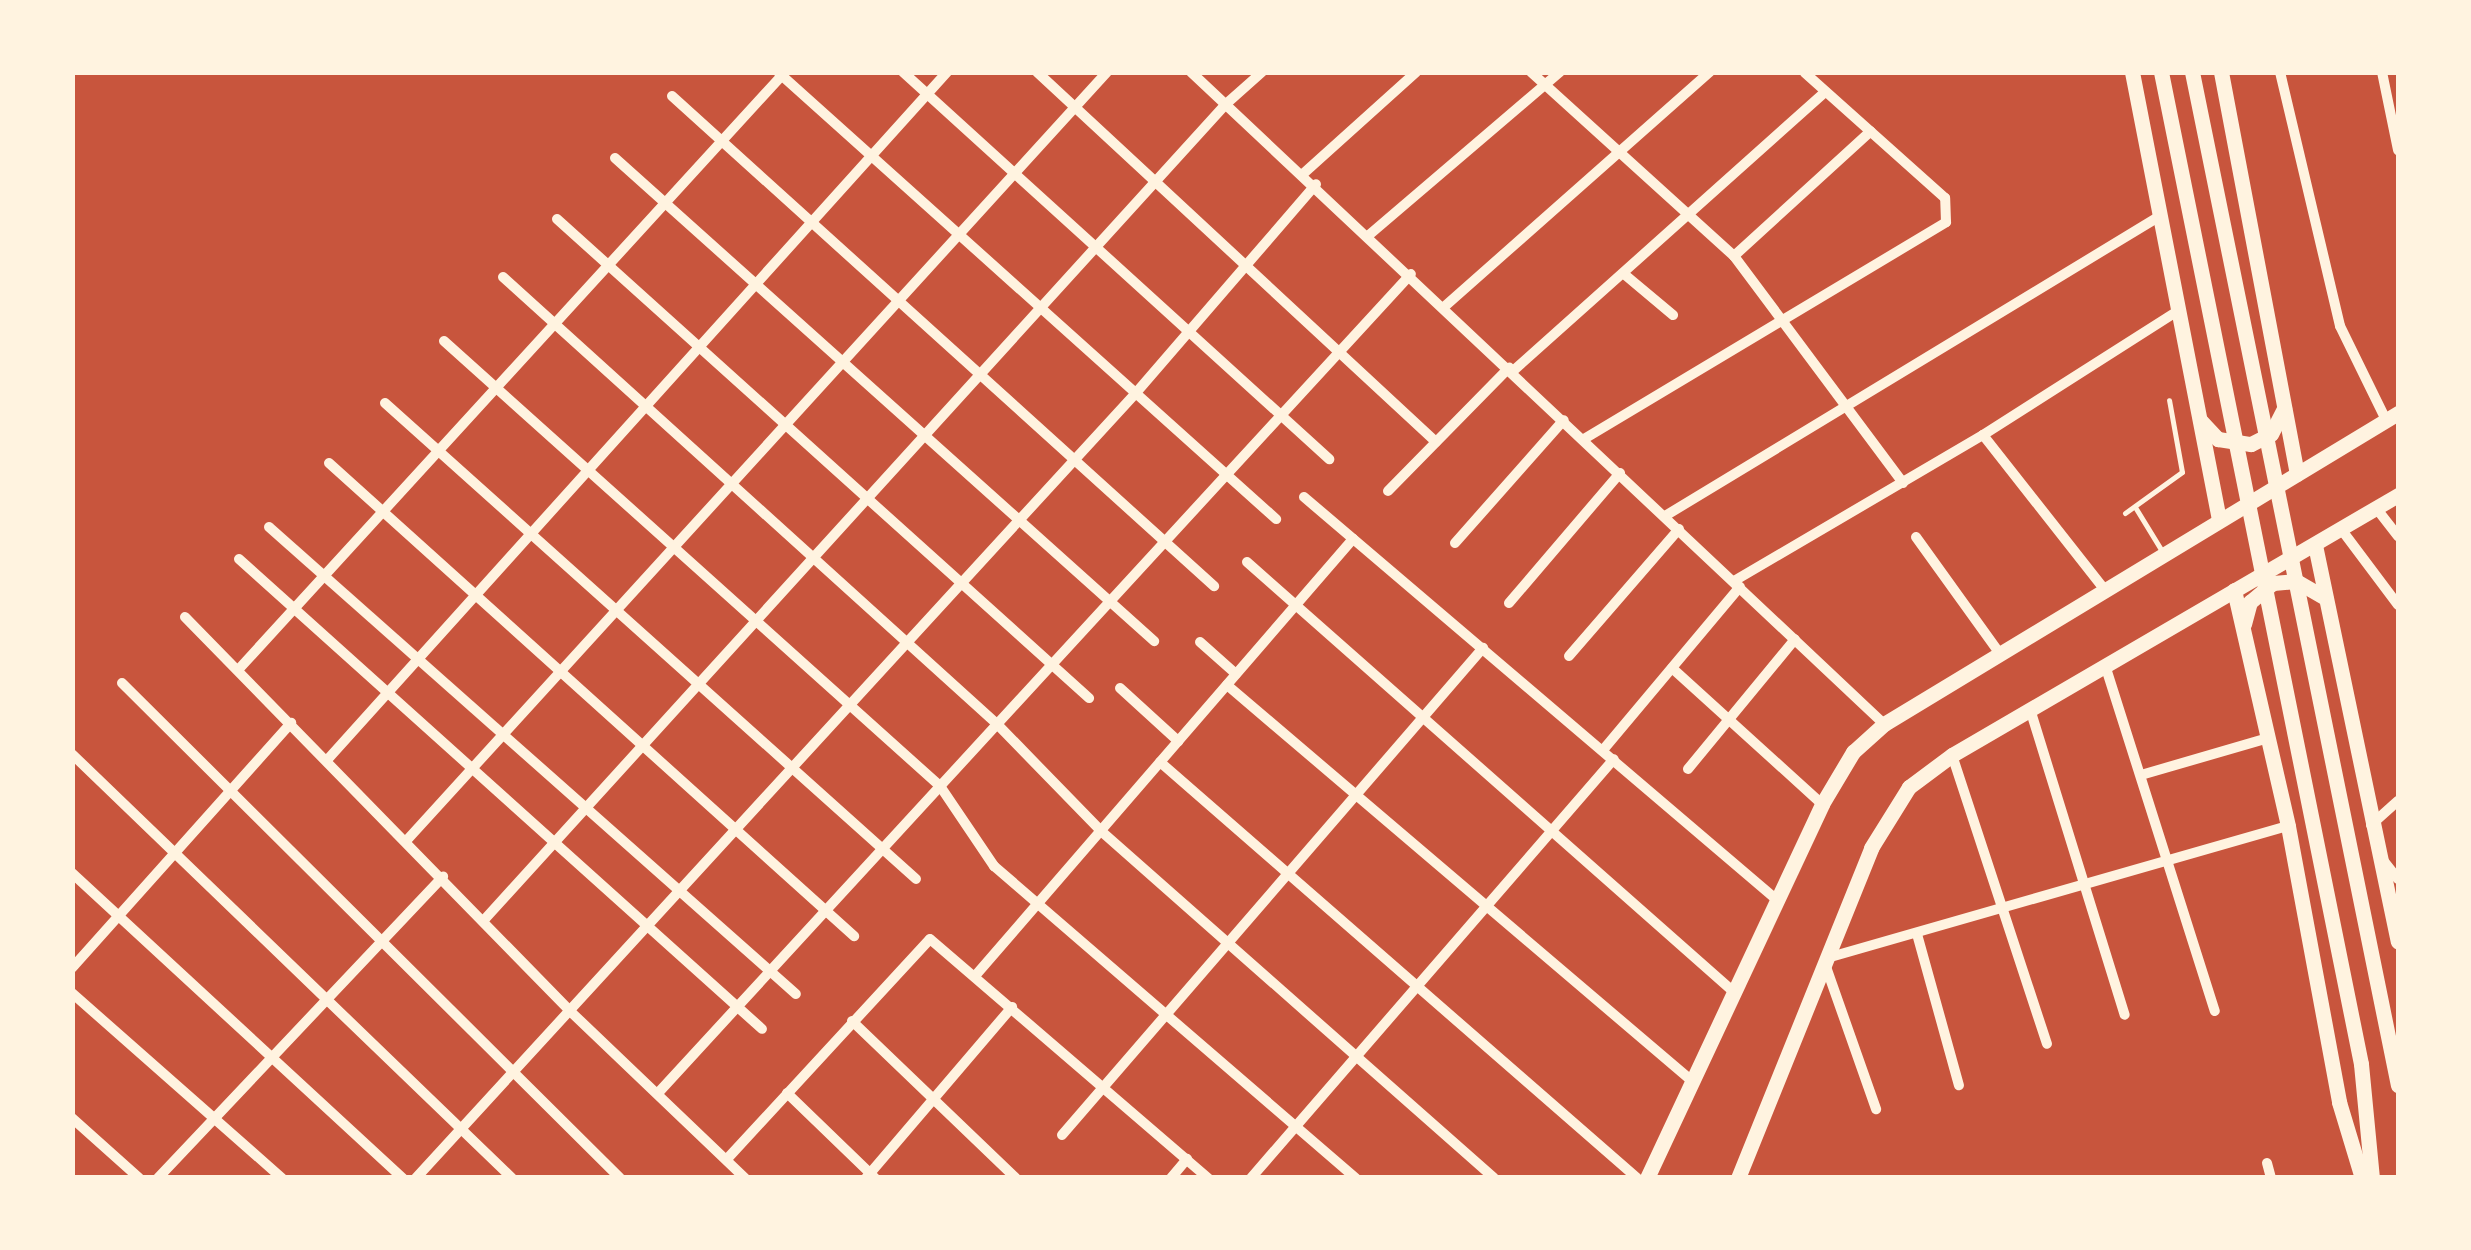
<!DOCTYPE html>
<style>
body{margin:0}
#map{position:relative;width:2471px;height:1250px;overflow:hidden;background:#c8553d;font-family:"Source Sans 3",sans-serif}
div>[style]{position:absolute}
.service>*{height:5px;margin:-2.5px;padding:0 2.5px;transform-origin:2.5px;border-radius:2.5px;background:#fff3e0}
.minor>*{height:10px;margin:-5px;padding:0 5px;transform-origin:5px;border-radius:5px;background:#fff3e0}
.secondary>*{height:15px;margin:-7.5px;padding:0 7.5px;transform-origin:7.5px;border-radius:7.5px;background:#fff3e0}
span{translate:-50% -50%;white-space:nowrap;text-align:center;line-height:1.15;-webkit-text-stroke:9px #fff3e0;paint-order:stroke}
.frame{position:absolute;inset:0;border:75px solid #fff3e0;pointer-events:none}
</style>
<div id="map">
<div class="service">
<div style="left:2135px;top:507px;width:52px;rotate:58.5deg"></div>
<div style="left:2125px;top:513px;width:70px;rotate:-35.7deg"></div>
<div style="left:2182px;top:472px;width:73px;rotate:-100.2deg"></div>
</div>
<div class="minor">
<div style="left:903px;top:72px;width:576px;rotate:42.25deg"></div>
<div style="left:1037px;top:72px;width:544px;rotate:42.84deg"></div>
<div style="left:1191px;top:72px;width:952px;rotate:43.25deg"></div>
<div style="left:1531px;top:72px;width:274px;rotate:42.2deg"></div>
<div style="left:1734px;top:256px;width:283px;rotate:53.3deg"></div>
<div style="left:2280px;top:72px;width:261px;rotate:76.7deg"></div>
<div style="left:2340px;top:326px;width:105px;rotate:63.9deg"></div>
<div style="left:2382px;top:72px;width:80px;rotate:78.4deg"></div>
<div style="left:779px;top:73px;width:668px;rotate:41.9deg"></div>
<div style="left:672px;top:96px;width:731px;rotate:42.12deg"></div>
<div style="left:615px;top:158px;width:724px;rotate:41.86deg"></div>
<div style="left:1304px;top:173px;width:151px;rotate:-42deg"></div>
<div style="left:557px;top:219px;width:716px;rotate:42deg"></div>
<div style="left:1369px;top:235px;width:251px;rotate:-40.5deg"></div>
<div style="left:1734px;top:256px;width:185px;rotate:-42.4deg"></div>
<div style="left:1624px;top:274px;width:64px;rotate:39.9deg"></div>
<div style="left:503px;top:277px;width:666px;rotate:42.14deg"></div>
<div style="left:997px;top:724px;width:149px;rotate:45.8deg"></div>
<div style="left:1101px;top:831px;width:524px;rotate:41.44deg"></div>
<div style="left:1444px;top:307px;width:355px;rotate:-41.5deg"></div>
<div style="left:444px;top:341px;width:666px;rotate:41.9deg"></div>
<div style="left:940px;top:786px;width:97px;rotate:56deg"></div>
<div style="left:994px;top:866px;width:478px;rotate:40.8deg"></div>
<div style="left:1513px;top:371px;width:419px;rotate:-41.8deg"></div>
<div style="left:385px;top:403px;width:713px;rotate:41.87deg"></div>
<div style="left:1983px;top:435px;width:197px;rotate:51.8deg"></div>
<div style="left:1584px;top:439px;width:422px;rotate:-30.9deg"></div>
<div style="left:1946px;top:222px;width:24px;rotate:-92deg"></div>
<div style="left:1945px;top:198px;width:188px;rotate:-138.2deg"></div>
<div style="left:329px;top:463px;width:707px;rotate:42.02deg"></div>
<div style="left:1388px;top:491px;width:173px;rotate:-45.5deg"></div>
<div style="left:1304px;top:497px;width:621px;rotate:40.43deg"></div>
<div style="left:2376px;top:508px;width:36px;rotate:52deg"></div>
<div style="left:1665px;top:516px;width:579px;rotate:-31.22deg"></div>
<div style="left:269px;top:527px;width:704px;rotate:41.55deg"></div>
<div style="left:2341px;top:529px;width:95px;rotate:53.1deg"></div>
<div style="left:1916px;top:537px;width:144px;rotate:54.3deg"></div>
<div style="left:1455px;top:543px;width:164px;rotate:-48.5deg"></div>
<div style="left:239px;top:559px;width:703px;rotate:41.94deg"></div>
<div style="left:1247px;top:562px;width:651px;rotate:41.45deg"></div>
<div style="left:1734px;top:581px;width:289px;rotate:-30.4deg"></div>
<div style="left:1983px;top:435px;width:231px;rotate:-32.5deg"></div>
<div style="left:1509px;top:603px;width:171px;rotate:-49.5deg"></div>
<div style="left:185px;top:617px;width:551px;rotate:45.66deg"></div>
<div style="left:570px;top:1011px;width:242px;rotate:43.7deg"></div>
<div style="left:1200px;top:642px;width:48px;rotate:41.6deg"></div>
<div style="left:1569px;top:656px;width:168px;rotate:-49.1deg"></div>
<div style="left:2105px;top:665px;width:363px;rotate:72.4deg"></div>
<div style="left:1672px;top:668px;width:202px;rotate:42.2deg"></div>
<div style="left:238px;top:670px;width:810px;rotate:-47.55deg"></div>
<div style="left:122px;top:683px;width:702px;rotate:44.83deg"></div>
<div style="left:1227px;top:685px;width:611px;rotate:40.42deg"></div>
<div style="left:1120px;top:688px;width:79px;rotate:42.4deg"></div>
<div style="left:2030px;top:709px;width:320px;rotate:72.8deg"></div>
<div style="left:1603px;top:750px;width:213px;rotate:-50deg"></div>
<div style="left:72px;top:754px;width:611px;rotate:43.94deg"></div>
<div style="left:1952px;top:755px;width:304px;rotate:71.8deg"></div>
<div style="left:328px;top:759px;width:925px;rotate:-47.98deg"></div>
<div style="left:1160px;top:762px;width:633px;rotate:41.09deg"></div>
<div style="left:1688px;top:769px;width:168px;rotate:-50.5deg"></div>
<div style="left:2141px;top:775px;width:132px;rotate:-16.2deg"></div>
<div style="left:2371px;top:825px;width:36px;rotate:-42deg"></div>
<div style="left:407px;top:840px;width:1039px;rotate:-47.65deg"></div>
<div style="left:2383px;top:860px;width:24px;rotate:52deg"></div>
<div style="left:72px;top:873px;width:450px;rotate:42.7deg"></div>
<div style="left:484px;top:920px;width:1103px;rotate:-47.72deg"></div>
<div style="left:1226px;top:104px;width:48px;rotate:-41.6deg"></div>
<div style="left:1917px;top:934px;width:157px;rotate:74.5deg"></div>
<div style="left:1827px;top:958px;width:480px;rotate:-16deg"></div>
<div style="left:1825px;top:964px;width:154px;rotate:70.6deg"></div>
<div style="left:72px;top:968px;width:329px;rotate:-48.2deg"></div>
<div style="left:975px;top:976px;width:578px;rotate:-49.14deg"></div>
<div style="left:72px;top:993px;width:280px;rotate:41.4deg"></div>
<div style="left:852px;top:1021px;width:227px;rotate:43.8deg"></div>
<div style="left:659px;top:1092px;width:1111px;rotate:-47.41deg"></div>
<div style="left:787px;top:1093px;width:122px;rotate:44deg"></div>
<div style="left:72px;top:1118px;width:90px;rotate:41.8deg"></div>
<div style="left:1062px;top:1135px;width:644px;rotate:-49.16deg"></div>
<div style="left:727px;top:1159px;width:299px;rotate:-47.3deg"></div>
<div style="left:930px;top:939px;width:367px;rotate:40.7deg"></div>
<div style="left:2267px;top:1163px;width:16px;rotate:75deg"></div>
<div style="left:158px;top:1178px;width:415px;rotate:-46.6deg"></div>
<div style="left:416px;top:1178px;width:1064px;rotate:-47.48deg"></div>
<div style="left:1135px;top:394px;width:277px;rotate:-49.2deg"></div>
<div style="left:866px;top:1178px;width:225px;rotate:-49.5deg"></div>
<div style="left:1171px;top:1178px;width:25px;rotate:-50deg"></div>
<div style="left:1251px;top:1178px;width:554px;rotate:-49.1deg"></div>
</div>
<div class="secondary">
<div style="left:2132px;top:72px;width:457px;rotate:79deg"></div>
<div style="left:2161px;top:72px;width:1012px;rotate:78.6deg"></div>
<div style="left:2361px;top:1064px;width:115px;rotate:84.5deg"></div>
<div style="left:2192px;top:72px;width:1034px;rotate:78.51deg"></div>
<div style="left:2221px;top:72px;width:409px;rotate:79.3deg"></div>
<div style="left:2201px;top:421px;width:25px;rotate:47deg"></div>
<div style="left:2218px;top:439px;width:33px;rotate:9deg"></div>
<div style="left:2251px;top:444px;width:22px;rotate:-27deg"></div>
<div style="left:2271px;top:434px;width:29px;rotate:-63deg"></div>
<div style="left:2315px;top:545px;width:405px;rotate:78.2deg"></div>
<div style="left:2234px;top:590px;width:242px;rotate:77.1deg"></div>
<div style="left:2288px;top:826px;width:281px;rotate:79.5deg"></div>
<div style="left:2339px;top:1102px;width:79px;rotate:73.2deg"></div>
<div style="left:2244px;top:624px;width:23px;rotate:-75deg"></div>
<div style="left:2250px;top:602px;width:30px;rotate:-40deg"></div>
<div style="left:2273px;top:583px;width:23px;rotate:-5deg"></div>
<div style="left:2296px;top:581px;width:34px;rotate:30deg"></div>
<div style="left:1647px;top:1178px;width:413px;rotate:-64.9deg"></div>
<div style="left:1822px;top:804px;width:61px;rotate:-59.2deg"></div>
<div style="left:1853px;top:752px;width:42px;rotate:-42.1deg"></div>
<div style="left:1884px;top:724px;width:601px;rotate:-31.18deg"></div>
<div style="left:1738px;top:1178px;width:356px;rotate:-68deg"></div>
<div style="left:1871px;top:848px;width:72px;rotate:-58.1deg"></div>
<div style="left:1909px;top:787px;width:54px;rotate:-36.7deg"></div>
<div style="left:1952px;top:755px;width:516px;rotate:-30.24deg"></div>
</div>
<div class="frame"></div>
</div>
